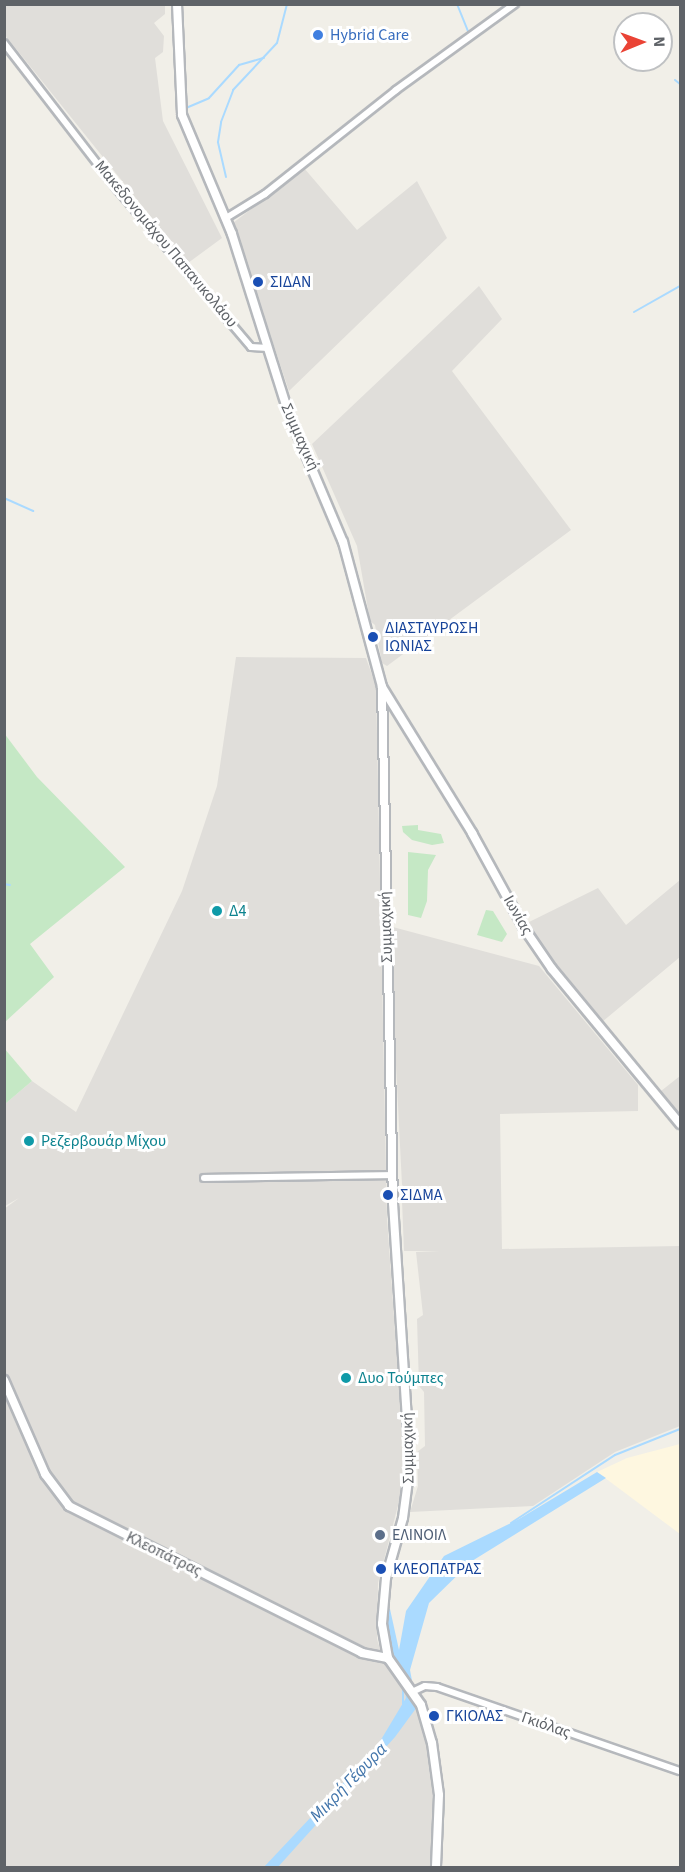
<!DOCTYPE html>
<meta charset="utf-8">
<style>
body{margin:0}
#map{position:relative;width:685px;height:1872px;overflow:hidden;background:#f1efe8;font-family:"Source Sans 3",sans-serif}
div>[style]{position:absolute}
.commercial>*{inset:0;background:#fef7e0}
.industrial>*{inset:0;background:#e0deda}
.green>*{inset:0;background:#c5e8c5}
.water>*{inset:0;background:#aadaff}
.stream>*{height:2px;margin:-1px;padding:0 1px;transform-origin:1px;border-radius:1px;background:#aadaff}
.roads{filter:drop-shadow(2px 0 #b5b8bc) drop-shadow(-2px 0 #b5b8bc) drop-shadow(0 2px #b5b8bc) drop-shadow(0 -2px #b5b8bc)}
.street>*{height:6px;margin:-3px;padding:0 3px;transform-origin:3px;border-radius:3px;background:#fff}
.secondary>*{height:8px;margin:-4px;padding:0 4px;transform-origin:4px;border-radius:4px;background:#fff}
.dots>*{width:16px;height:16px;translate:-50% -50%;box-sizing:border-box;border:3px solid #fff;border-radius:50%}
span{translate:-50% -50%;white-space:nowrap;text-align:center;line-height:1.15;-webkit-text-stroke:6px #fff;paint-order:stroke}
.shop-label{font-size:16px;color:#366cbe}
.left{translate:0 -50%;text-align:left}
.street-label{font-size:16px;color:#5f6368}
.transit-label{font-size:16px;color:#164399}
.culture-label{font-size:16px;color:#0d838f}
.service-label{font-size:16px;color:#4e5e75}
.water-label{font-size:18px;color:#4174aa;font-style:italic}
.frame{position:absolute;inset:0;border:6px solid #5f6368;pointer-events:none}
.north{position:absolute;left:613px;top:12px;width:60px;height:60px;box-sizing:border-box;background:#fff;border:2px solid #bfc1c3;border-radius:50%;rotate:89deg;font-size:16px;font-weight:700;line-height:24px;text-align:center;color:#5f6368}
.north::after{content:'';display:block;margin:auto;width:21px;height:27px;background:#ea4335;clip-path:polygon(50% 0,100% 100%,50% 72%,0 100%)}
</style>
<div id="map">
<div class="commercial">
<div style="clip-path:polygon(680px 1444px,680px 1534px,597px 1472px,627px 1458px)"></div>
</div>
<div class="industrial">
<div style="clip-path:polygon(4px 5px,165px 5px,165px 14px,154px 23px,164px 36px,163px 52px,155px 58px,163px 121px,222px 238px,188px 263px,5px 35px)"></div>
<div style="clip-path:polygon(304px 168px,357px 230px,417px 181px,447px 238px,289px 391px,233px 223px)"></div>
<div style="clip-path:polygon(479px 286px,502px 319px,452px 371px,571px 530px,387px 666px,382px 663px,375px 625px,370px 621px,357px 546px,312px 444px)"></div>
<div style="clip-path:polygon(236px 657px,366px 658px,376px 686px,387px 1218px,404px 1458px,402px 1490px,378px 1583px,377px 1639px,384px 1662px,423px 1717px,433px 1766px,432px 1867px,5px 1867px,4px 1209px,19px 1198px,5px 1206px,5px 1104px,32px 1081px,76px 1112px,182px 891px,217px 786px)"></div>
<div style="clip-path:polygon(680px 880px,680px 957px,602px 1022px,525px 924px,598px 888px,626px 925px)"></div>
<div style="clip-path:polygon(389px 926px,539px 966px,638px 1085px,638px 1111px,500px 1114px,502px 1249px,680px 1246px,680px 1426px,615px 1452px,533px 1506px,410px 1512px,418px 1486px,417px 1452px,425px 1446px,424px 1392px,419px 1386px,417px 1319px,423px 1315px,416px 1252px,440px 1251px,404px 1251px,402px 1201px,407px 1189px,402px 1185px)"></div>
<div style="clip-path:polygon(680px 1076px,680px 1115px,661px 1091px)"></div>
</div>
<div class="green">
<div style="clip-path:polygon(4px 733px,37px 777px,125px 867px,30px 944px,54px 977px,5px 1022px)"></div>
<div style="clip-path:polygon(418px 825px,418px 830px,441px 834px,444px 843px,432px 845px,412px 840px,403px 832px,402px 826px)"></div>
<div style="clip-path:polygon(408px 852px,436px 855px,428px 870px,427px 901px,421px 918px,408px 915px)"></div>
<div style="clip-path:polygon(486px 910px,493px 911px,507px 934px,502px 942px,477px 935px)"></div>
<div style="clip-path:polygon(4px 1048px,32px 1081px,5px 1104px,4px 1104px)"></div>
</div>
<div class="water">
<div style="clip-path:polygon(597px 1472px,606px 1478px,472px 1561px,429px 1603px,410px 1670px,417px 1707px,395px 1737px,278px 1867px,263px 1868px,376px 1748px,406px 1698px,401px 1666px,394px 1660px,388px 1640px,386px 1611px,390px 1609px,399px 1650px,406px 1611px,444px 1556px,519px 1519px)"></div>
</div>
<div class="stream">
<div style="left:457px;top:4px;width:32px;rotate:68deg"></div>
<div style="left:675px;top:80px;width:6px;rotate:39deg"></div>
<div style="left:186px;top:108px;width:25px;rotate:-23deg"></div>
<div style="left:209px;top:98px;width:45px;rotate:-47.7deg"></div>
<div style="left:239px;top:65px;width:26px;rotate:-16deg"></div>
<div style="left:226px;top:177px;width:36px;rotate:-103deg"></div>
<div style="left:218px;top:142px;width:20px;rotate:-81deg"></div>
<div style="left:221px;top:122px;width:34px;rotate:-69deg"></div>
<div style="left:233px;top:90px;width:64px;rotate:-46.9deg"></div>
<div style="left:277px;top:43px;width:40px;rotate:-75.6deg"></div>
<div style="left:634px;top:312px;width:53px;rotate:-29.5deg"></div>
<div style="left:4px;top:498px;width:32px;rotate:24deg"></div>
<div style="left:4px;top:884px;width:6px;rotate:9deg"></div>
<div style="left:511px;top:1523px;width:124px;rotate:-33.2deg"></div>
<div style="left:615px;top:1455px;width:70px;rotate:-21.8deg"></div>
<div style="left:403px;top:1686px;width:18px;rotate:90deg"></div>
</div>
<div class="roads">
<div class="street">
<div style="left:4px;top:43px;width:185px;rotate:52.3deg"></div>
<div style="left:117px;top:189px;width:207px;rotate:49.7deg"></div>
<div style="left:251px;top:347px;width:17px;rotate:3deg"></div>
<div style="left:226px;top:218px;width:46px;rotate:-31.6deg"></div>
<div style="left:265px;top:194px;width:167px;rotate:-38.4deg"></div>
<div style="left:396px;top:90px;width:147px;rotate:-35.9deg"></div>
<div style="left:204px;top:1178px;width:189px;rotate:-0.9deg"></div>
<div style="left:412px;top:1692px;width:14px;rotate:-25deg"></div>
<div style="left:425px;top:1686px;width:12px;rotate:5deg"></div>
<div style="left:437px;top:1687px;width:257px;rotate:19.1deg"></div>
</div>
<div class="secondary">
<div style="left:177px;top:4px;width:111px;rotate:87.4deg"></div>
<div style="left:182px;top:115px;width:129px;rotate:67.2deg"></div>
<div style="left:232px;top:234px;width:187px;rotate:72.5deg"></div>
<div style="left:288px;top:412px;width:141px;rotate:67.1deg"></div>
<div style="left:343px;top:542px;width:150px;rotate:74.9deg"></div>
<div style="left:382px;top:687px;width:516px;rotate:88.78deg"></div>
<div style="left:393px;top:1203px;width:263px;rotate:86.3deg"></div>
<div style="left:410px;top:1465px;width:53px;rotate:97.5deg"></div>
<div style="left:403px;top:1518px;width:62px;rotate:105.8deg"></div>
<div style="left:386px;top:1578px;width:46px;rotate:95deg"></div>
<div style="left:382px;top:1624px;width:35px;rotate:80deg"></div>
<div style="left:388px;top:1658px;width:57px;rotate:54.9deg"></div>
<div style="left:421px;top:1705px;width:40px;rotate:74deg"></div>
<div style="left:432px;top:1743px;width:52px;rotate:82.3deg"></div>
<div style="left:439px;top:1795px;width:73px;rotate:92.4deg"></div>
<div style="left:382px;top:687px;width:172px;rotate:58.3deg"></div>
<div style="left:472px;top:833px;width:108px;rotate:61.3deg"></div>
<div style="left:524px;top:928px;width:50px;rotate:55.7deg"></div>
<div style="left:552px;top:969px;width:201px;rotate:50.4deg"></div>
<div style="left:4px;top:1380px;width:103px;rotate:66.4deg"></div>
<div style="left:45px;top:1474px;width:40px;rotate:53deg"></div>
<div style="left:69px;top:1506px;width:328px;rotate:26.6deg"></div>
<div style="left:362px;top:1653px;width:26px;rotate:11deg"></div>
</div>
</div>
<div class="dots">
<div style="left:318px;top:35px;background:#3f7fe0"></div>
<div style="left:258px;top:282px;background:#1a4fb4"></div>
<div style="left:373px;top:637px;background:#1a4fb4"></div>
<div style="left:217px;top:911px;background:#0f9aa8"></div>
<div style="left:29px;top:1141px;background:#0f9aa8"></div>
<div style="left:388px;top:1195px;background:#1a4fb4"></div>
<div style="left:346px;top:1378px;background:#0f9aa8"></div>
<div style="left:380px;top:1535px;background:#5c6f8a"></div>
<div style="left:381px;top:1569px;background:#1a4fb4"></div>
<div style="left:434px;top:1716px;background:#1a4fb4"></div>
</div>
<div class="shop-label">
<span class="left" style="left:330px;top:35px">Hybrid Care</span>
</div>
<div class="street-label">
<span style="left:166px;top:244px;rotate:50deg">Μακεδονομάχου Παπανικολάου</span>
<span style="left:300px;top:437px;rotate:66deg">Συμμαχική</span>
<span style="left:518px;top:915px;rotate:60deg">Ιωνίας</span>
<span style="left:386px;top:927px;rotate:-92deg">Συμμαχική</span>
<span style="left:408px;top:1448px;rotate:-91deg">Συμμαχική</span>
<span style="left:164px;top:1554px;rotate:26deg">Κλεοπάτρας</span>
<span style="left:546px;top:1725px;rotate:19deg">Γκιόλας</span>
</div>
<div class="transit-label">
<span class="left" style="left:270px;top:282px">ΣΙΔΑΝ</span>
<span class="left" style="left:385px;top:637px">ΔΙΑΣΤΑΥΡΩΣΗ<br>ΙΩΝΙΑΣ</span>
<span class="left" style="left:400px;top:1195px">ΣΙΔΜΑ</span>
<span class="left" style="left:393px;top:1569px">ΚΛΕΟΠΑΤΡΑΣ</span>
<span class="left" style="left:446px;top:1716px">ΓΚΙΟΛΑΣ</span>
</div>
<div class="culture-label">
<span class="left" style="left:229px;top:911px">Δ4</span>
<span class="left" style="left:41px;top:1141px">Ρεζερβουάρ Μίχου</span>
<span class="left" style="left:358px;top:1378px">Δυο Τούμπες</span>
</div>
<div class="service-label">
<span class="left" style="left:392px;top:1535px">ΕΛΙΝΟΙΛ</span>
</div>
<div class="water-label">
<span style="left:349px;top:1783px;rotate:-46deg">Μικρή Γέφυρα</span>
</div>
<div class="frame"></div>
<div class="north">N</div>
</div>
